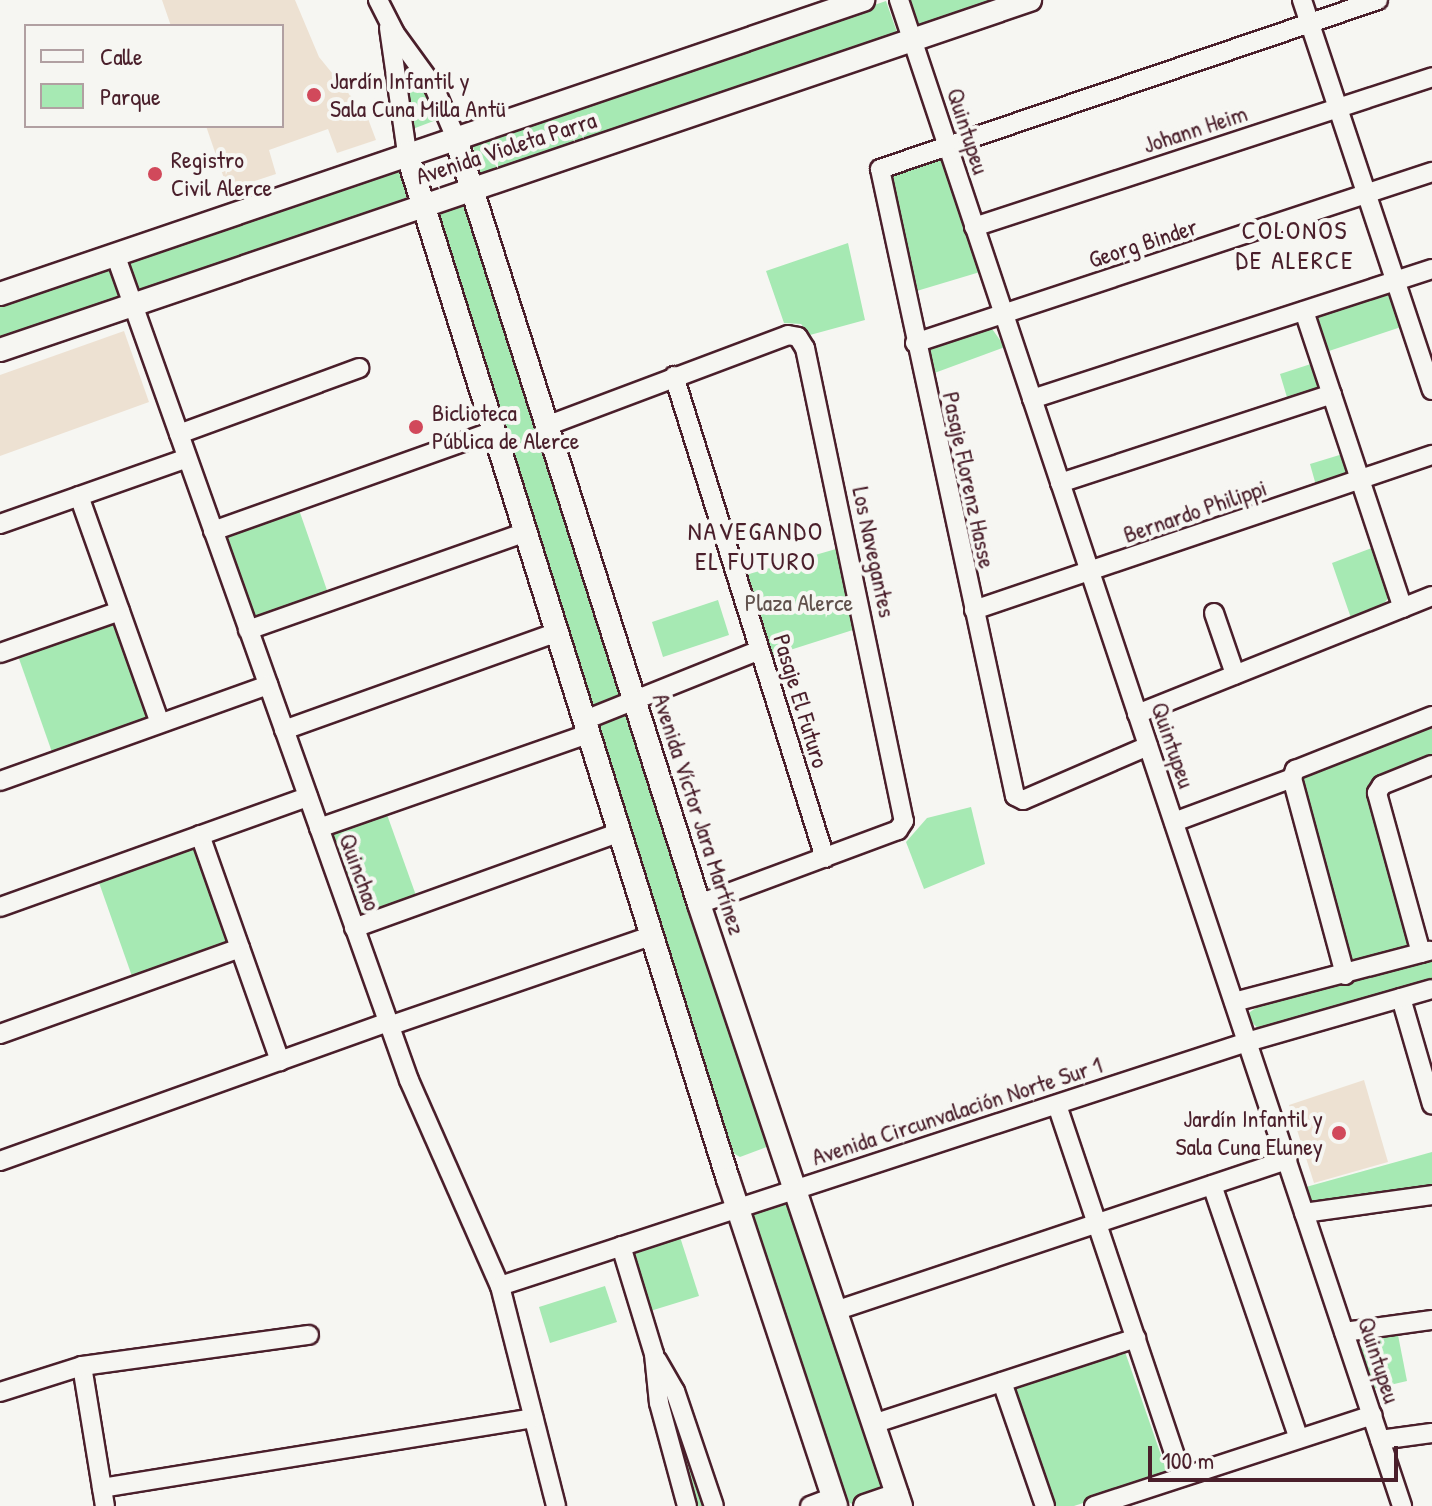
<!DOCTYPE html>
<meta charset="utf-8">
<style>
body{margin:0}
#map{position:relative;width:1432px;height:1506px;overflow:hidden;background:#f6f6f2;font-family:"Patrick Hand",sans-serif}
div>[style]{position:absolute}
.built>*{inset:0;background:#ede1d2}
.green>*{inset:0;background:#a6e9b3}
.roads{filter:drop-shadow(2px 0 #4a1f2b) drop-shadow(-2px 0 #4a1f2b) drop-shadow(0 2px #4a1f2b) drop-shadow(0 -2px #4a1f2b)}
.minor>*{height:18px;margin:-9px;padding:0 9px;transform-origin:9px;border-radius:9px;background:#f6f6f2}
.major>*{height:22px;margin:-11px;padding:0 11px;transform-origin:11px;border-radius:11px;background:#f6f6f2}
.dots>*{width:22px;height:22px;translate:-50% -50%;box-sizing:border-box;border:4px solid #f6f6f2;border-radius:50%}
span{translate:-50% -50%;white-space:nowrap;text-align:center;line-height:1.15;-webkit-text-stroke:8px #f6f6f2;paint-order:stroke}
.poi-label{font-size:24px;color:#4a1f2b}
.left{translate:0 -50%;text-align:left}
.right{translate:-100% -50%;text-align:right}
.street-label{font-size:24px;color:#4a1f2b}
.park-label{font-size:24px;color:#61524d}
.neighbourhood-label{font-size:26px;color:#4a1f2b;letter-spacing:2px}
.legend{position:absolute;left:24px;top:24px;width:260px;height:104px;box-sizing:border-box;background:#f6f6f2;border:2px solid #b1a0a2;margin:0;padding:10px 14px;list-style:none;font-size:24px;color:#4a1f2b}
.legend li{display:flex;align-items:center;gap:16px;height:40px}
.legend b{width:40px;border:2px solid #b1a0a2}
.scale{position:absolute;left:1148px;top:1446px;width:250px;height:36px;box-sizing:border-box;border:4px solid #4a1f2b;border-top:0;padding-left:10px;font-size:24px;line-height:28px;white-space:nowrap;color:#4a1f2b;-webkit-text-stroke:6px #f6f6f2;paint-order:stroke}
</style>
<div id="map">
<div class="built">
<div style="clip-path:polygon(162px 0,295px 0,319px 57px,367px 116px,376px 140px,337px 153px,328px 129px,269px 150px,276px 174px,228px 190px,206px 126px,282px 126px,282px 26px,171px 26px)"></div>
<div style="clip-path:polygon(124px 331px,149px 402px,0 456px,0 375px)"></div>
<div style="clip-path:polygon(1364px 1080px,1388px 1162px,1314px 1183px,1289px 1105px)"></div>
</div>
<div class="green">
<div style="clip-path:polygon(909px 0,1001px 0,920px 27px)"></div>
<div style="clip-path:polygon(886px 1px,898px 35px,484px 174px,478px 171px,472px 141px)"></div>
<div style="clip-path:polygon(404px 60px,422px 81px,439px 119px,410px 130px)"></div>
<div style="clip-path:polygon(939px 152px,980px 272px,910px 293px,884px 170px)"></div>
<div style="clip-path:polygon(401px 166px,411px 196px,143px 291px,137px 288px,129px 261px)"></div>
<div style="clip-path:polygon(467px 199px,622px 697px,593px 708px,434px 211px)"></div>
<div style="clip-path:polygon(848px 243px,865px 320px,810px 335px,801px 324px,784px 323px,766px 271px)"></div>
<div style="clip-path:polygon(109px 267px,119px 299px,0 341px,0 304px)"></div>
<div style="clip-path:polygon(1389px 291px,1401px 327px,1323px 353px,1314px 315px)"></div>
<div style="clip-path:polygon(990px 326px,1005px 347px,929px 375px,926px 346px)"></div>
<div style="clip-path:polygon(1317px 362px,1324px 384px,1319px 394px,1289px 404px,1280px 374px)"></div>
<div style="clip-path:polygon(1346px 453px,1352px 471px,1348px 480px,1317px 489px,1310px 464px)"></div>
<div style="clip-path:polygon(297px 504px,329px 596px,259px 621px,252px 618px,225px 532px)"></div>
<div style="clip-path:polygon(1377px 546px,1393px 592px,1382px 606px,1351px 618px,1332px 563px)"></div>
<div style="clip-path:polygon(836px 549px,856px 629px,768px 657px,742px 576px)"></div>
<div style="clip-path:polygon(718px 600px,729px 635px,663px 657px,652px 622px)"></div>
<div style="clip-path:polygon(116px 619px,150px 717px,53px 755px,17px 653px)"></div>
<div style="clip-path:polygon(629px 713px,769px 1146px,740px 1157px,726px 1149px,598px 727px)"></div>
<div style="clip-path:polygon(1432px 721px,1432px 760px,1381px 779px,1411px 945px,1351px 961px,1298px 775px)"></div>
<div style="clip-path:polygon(971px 807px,985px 864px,924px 889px,906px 842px,927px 818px)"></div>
<div style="clip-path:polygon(385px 809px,418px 901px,359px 917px,330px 830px)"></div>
<div style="clip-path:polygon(195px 845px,232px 945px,134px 982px,97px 877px)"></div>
<div style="clip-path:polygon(1432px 959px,1432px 979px,1258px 1028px,1250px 1021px,1250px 1012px,1259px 1006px)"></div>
<div style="clip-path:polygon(1432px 1152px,1432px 1191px,1312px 1205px,1306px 1187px)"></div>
<div style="clip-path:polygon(789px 1201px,884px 1483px,883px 1490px,863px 1502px,852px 1504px,844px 1499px,751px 1216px)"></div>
<div style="clip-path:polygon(680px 1237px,699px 1296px,647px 1312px,632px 1255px)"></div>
<div style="clip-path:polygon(605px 1286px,617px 1322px,550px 1343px,539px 1307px)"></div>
<div style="clip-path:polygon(1398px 1335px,1407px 1381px,1373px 1389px,1361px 1348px,1365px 1341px)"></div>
<div style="clip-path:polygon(1124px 1349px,1168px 1475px,1074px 1506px,1052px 1506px,1014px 1387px)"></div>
<div style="clip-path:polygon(661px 1376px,709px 1506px,691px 1506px)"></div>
</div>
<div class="roads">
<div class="minor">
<div style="left:378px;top:0;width:36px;rotate:63deg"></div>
<div style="left:394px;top:32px;width:68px;rotate:54deg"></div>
<div style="left:434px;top:87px;width:53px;rotate:66.8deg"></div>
<div style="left:899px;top:0;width:1588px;rotate:71.53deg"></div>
<div style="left:1302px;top:0;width:411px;rotate:71.6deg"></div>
<div style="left:389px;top:28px;width:126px;rotate:81.8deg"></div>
<div style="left:974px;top:227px;width:482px;rotate:-18.1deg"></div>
<div style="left:115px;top:254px;width:877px;rotate:70.41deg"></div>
<div style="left:409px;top:1080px;width:225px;rotate:66.2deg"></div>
<div style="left:500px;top:1286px;width:227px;rotate:75.7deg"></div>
<div style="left:1304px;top:311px;width:313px;rotate:71.6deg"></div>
<div style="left:915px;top:343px;width:545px;rotate:-18.3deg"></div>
<div style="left:674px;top:376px;width:505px;rotate:72.61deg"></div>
<div style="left:1032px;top:399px;width:421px;rotate:-18deg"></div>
<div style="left:549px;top:425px;width:255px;rotate:-20.6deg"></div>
<div style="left:788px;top:335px;width:10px;rotate:11deg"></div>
<div style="left:798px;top:337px;width:13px;rotate:58deg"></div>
<div style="left:805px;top:348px;width:483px;rotate:78.2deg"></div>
<div style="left:904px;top:821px;width:11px;rotate:124deg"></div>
<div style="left:898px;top:830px;width:212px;rotate:159.6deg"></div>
<div style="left:179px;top:434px;width:192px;rotate:-20.1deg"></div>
<div style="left:1060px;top:483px;width:286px;rotate:-18.1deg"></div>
<div style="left:79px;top:496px;width:241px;rotate:70.4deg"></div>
<div style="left:0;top:524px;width:198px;rotate:-19.4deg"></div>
<div style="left:213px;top:531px;width:298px;rotate:-19.6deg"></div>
<div style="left:974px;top:610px;width:484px;rotate:-18.7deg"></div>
<div style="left:1214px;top:613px;width:65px;rotate:71deg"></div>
<div style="left:248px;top:630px;width:295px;rotate:-19.4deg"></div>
<div style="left:0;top:653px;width:127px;rotate:-19.3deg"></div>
<div style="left:1137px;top:714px;width:318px;rotate:-21.8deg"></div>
<div style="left:585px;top:720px;width:188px;rotate:-21.8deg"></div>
<div style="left:284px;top:730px;width:290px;rotate:-19.7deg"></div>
<div style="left:1148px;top:746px;width:136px;rotate:156.6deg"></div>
<div style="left:1023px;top:800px;width:9px;rotate:-153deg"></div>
<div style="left:1015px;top:796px;width:641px;rotate:-102.15deg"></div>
<div style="left:880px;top:169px;width:526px;rotate:-18.75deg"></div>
<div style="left:1292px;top:778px;width:204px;rotate:74.9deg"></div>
<div style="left:1292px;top:778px;width:9px;rotate:-69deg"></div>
<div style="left:1295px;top:770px;width:147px;rotate:-21.5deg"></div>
<div style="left:0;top:781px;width:285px;rotate:-19.7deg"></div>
<div style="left:1174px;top:822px;width:126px;rotate:-20.4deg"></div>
<div style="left:319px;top:828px;width:287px;rotate:-19.3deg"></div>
<div style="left:200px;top:835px;width:240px;rotate:70.5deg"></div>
<div style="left:0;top:907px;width:327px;rotate:-19.7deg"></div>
<div style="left:354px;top:928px;width:284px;rotate:-19.8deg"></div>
<div style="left:1421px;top:953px;width:166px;rotate:-105.4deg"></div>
<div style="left:1377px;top:793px;width:9px;rotate:-58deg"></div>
<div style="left:1382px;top:785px;width:54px;rotate:-21.8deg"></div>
<div style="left:1401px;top:998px;width:111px;rotate:73.8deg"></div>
<div style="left:1234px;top:1002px;width:202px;rotate:-14.7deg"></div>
<div style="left:389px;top:1026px;width:279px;rotate:-19deg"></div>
<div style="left:0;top:1034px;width:255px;rotate:-19.7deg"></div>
<div style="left:1057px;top:1105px;width:392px;rotate:71.4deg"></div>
<div style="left:0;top:1161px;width:412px;rotate:-19.7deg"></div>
<div style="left:1212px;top:1185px;width:268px;rotate:71.1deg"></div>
<div style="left:1304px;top:1213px;width:129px;rotate:-8deg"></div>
<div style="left:621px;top:1246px;width:113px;rotate:73deg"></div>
<div style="left:654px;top:1354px;width:49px;rotate:84.2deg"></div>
<div style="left:659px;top:1403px;width:107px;rotate:74.8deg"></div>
<div style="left:500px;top:1286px;width:786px;rotate:-18.09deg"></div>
<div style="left:1247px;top:1042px;width:192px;rotate:-16deg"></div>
<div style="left:835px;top:1311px;width:477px;rotate:-18.5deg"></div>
<div style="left:1344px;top:1332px;width:89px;rotate:-7.8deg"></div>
<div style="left:657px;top:1360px;width:36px;rotate:60deg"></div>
<div style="left:675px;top:1391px;width:121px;rotate:71.3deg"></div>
<div style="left:82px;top:1366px;width:142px;rotate:80.7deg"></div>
<div style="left:1002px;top:1382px;width:131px;rotate:70.9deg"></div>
<div style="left:0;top:1392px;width:86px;rotate:-17.6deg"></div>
<div style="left:82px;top:1366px;width:229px;rotate:-7.8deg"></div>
<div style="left:873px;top:1424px;width:277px;rotate:-18.1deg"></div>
<div style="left:1380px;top:1440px;width:52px;rotate:-7.7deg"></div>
<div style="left:102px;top:1488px;width:437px;rotate:-9.2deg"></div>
<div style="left:810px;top:1506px;width:25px;rotate:-21deg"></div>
<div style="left:1094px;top:1506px;width:293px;rotate:-18.1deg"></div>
</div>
<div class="major">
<div style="left:455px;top:136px;width:806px;rotate:72.37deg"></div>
<div style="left:699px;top:904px;width:635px;rotate:71.45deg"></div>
<div style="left:407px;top:153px;width:1075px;rotate:72.63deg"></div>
<div style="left:728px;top:1179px;width:344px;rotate:71.7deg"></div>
<div style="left:0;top:294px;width:912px;rotate:-18.81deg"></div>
<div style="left:0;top:350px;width:1088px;rotate:-18.77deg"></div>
<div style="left:865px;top:1506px;width:34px;rotate:-19deg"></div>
</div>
</div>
<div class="dots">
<div style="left:314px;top:95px;background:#d1495b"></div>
<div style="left:155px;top:174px;background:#d1495b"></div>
<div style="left:416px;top:427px;background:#d1495b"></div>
<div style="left:1339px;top:1133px;background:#d1495b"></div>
</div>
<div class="poi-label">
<span class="left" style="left:330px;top:95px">Jardín Infantil y<br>Sala Cuna Milla Antü</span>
<span class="left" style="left:171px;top:174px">Registro<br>Civil Alerce</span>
<span class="left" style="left:432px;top:427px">Biclioteca<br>Pública de Alerce</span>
<span class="right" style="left:1323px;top:1133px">Jardín Infantil y<br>Sala Cuna Eluney</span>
</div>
<div class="street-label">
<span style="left:1195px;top:129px;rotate:-18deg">Johann Heim</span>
<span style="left:968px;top:131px;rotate:72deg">Quintupeu</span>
<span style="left:506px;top:148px;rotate:-18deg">Avenida Violeta Parra</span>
<span style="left:1143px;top:243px;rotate:-18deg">Georg Binder</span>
<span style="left:969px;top:480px;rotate:78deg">Pasaje Florenz Hasse</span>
<span style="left:1195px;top:511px;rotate:-19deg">Bernardo Philippi</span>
<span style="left:874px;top:552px;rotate:78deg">Los Navegantes</span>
<span style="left:801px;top:701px;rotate:73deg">Pasaje El Futuro</span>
<span style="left:1173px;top:745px;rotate:71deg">Quintupeu</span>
<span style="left:699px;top:814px;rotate:72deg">Avenida Víctor Jara Martínez</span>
<span style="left:360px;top:872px;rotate:70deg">Quinchao</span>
<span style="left:957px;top:1111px;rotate:-18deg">Avenida Circunvalación Norte Sur 1</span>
<span style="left:1379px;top:1360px;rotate:72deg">Quintupeu</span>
</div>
<div class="park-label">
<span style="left:799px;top:603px">Plaza Alerce</span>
</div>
<div class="neighbourhood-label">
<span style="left:1295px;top:245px">COLONOS<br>DE ALERCE</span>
<span style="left:756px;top:546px">NAVEGANDO<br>EL FUTURO</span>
</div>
<ul class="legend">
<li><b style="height:10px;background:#f6f6f2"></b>Calle</li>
<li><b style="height:22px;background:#a6e9b3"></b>Parque</li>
</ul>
<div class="scale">100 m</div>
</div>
